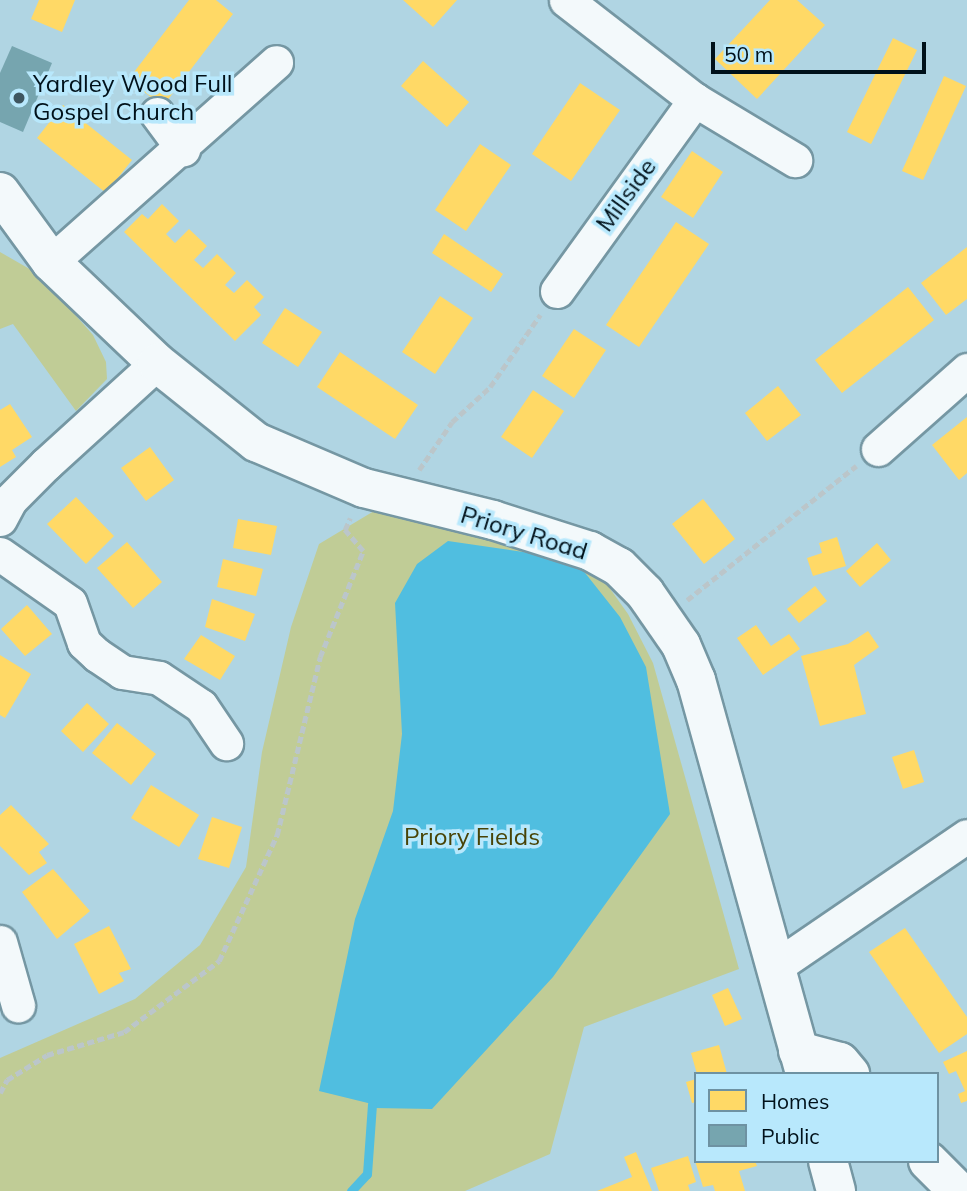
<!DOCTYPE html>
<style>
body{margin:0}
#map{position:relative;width:967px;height:1191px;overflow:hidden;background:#b0d5e3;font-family:Mulish,sans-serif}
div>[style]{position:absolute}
.green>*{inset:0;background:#c0cc96}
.water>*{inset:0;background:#50bee0}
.homes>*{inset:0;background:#ffd966}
.public>*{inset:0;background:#76a5af}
.stream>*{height:9px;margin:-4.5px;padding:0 4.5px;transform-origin:4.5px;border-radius:4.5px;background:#50bee0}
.path>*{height:4.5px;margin-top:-2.25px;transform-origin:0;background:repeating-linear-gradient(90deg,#bbc6ca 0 7px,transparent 0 10.5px)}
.roads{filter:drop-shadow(2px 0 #7597a3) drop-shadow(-2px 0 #7597a3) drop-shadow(0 2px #7597a3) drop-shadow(0 -2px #7597a3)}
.minor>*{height:33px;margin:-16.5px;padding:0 16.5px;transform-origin:16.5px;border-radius:16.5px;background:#f3f9fb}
.tertiary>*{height:38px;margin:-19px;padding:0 19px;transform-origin:19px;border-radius:19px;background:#f3f9fb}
.dots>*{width:19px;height:19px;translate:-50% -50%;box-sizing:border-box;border:4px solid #b8e8fc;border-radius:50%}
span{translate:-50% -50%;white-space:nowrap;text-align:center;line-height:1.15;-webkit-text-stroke:7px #b8e8fc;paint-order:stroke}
.poi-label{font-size:24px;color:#00111a}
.left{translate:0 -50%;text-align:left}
.street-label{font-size:24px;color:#00111a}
.park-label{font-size:24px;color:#484306}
.legend{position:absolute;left:694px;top:1072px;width:245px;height:91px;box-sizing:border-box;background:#b8e8fc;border:2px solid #6e92a2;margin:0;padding:9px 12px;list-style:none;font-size:21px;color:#00111a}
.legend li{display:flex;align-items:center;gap:14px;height:35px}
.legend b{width:35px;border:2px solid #6e92a2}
.scale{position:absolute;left:711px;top:42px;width:215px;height:32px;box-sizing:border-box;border:4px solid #00111a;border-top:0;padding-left:9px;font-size:21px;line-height:24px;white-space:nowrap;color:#00111a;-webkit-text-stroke:5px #b8e8fc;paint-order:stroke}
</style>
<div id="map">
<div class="green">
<div style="clip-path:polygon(0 252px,40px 275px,93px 335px,106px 362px,107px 379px,76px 411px,13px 324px,0 329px)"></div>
<div style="clip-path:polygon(374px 511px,506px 538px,596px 569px,628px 614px,653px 663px,739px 969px,584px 1027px,550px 1154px,465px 1191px,0 1191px,0 1058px,135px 999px,200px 945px,246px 867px,262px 752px,291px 627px,319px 544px)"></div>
</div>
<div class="water">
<div style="clip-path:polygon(448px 541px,530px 553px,582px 569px,620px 617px,646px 667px,670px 814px,553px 977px,432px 1109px,374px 1108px,372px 1104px,319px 1091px,355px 919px,393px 811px,402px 734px,395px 603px,417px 564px)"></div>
</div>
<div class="homes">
<div style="clip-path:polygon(39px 0,75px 0,62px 32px,31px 19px)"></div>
<div style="clip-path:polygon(189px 0,216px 0,233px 14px,163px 106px,128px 80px)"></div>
<div style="clip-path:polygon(403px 0,457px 0,433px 27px)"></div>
<div style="clip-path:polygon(770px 0,797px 0,825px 25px,757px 99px,715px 59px)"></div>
<div style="clip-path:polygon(893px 38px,917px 50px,871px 144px,847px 132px)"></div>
<div style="clip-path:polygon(423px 61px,469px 102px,447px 127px,401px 86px)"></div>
<div style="clip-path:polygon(944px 76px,966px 86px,923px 180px,902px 171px)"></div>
<div style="clip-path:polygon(580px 83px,620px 110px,571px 181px,532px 154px)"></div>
<div style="clip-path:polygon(63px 105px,132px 160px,106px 193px,37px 138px)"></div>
<div style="clip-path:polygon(480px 144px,511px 165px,466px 231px,435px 210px)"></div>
<div style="clip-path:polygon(692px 151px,723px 172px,693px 218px,661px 197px)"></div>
<div style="clip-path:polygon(162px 204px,179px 221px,166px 234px,175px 243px,189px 229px,207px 246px,194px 260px,203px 268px,217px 254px,236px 273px,225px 285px,234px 293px,247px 280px,264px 297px,254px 307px,261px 315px,235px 341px,124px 232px,142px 214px,148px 219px)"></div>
<div style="clip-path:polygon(676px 222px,709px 244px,639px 347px,606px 325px)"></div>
<div style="clip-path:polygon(444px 234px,503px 274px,491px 292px,432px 253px)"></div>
<div style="clip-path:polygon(967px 247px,967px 299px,946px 315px,921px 283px)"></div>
<div style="clip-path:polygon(908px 287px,934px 320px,842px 393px,815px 360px)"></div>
<div style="clip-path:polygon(440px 296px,473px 318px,435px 374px,402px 352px)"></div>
<div style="clip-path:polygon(285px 308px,322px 332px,298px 367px,262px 343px)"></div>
<div style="clip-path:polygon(574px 329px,606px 350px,574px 398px,542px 376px)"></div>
<div style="clip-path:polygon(340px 352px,418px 405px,395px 439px,317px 387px)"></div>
<div style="clip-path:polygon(778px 386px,801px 415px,767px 441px,745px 413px)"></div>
<div style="clip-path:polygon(533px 390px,564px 411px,532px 458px,501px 437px)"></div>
<div style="clip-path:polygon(10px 404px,32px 437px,12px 450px,16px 457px,0 467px,0 410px)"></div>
<div style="clip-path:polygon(967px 417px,967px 473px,959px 480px,932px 445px)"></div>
<div style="clip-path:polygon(150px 447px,174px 480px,146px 501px,121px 468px)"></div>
<div style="clip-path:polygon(76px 497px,114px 536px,86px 564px,47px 524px)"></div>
<div style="clip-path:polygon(703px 499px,735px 539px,704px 564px,672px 524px)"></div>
<div style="clip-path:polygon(238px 519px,277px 526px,271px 555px,233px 548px)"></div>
<div style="clip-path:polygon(837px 537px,846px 566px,813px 576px,807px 558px,822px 553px,819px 543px)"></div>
<div style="clip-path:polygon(127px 542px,162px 582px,133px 608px,97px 568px)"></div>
<div style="clip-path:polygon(877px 543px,891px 560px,860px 587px,846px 571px)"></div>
<div style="clip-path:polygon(223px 559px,263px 569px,256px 596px,217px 587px)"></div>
<div style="clip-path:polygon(815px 586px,827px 601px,799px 623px,787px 609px)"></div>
<div style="clip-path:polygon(212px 599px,255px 614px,245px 641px,205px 627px)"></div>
<div style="clip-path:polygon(27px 605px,52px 634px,25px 656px,1px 629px)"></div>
<div style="clip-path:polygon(756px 625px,771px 646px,789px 634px,800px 649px,763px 675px,737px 638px)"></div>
<div style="clip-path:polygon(868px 631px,879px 647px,854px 665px,866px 714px,820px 726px,801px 656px,848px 644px)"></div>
<div style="clip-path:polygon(201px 635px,235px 656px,220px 680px,184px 659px)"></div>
<div style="clip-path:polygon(0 655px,31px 674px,5px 718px,0 715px)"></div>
<div style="clip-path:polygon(87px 703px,109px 724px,83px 752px,61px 731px)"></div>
<div style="clip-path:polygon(117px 723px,156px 754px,131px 785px,92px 753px)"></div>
<div style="clip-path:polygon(914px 750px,924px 782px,903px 789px,892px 757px)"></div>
<div style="clip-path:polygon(151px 785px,199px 815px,179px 847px,131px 818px)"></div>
<div style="clip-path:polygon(11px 805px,49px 844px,39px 852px,47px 863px,29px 875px,0 846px,0 815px)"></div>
<div style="clip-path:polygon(212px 817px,242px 827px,229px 868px,198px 859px)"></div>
<div style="clip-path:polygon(53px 869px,90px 911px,57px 939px,22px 892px)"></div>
<div style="clip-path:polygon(109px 926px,131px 969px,119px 973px,124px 981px,99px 994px,74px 944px)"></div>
<div style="clip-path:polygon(905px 928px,967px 1017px,967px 1034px,939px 1053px,869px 952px)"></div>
<div style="clip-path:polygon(728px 988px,742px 1019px,725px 1026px,712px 995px)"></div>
<div style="clip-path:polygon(719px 1045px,727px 1074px,697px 1074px,691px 1053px)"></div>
<div style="clip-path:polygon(967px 1051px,967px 1101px,961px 1103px,958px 1094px,965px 1091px,956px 1071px,949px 1074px,943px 1062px)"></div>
<div style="clip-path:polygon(696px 1079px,696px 1102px,692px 1103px,686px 1082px)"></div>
<div style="clip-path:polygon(636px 1152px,652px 1191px,597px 1191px,632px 1177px,624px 1157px)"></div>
<div style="clip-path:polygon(688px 1156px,696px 1182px,688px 1185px,690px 1191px,659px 1191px,651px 1168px)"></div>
<div style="clip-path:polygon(695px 1161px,755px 1161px,757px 1166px,739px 1171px,745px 1191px,715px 1191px,713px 1185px,703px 1187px)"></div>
</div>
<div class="public">
<div style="clip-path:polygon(12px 46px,52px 63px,23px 132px,0 122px,0 73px)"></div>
</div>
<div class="stream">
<div style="left:351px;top:1191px;width:23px;rotate:-47deg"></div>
<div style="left:367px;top:1174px;width:70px;rotate:-85.9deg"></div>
</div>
<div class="path">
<div style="left:419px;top:470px;width:58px;rotate:-55.5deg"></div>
<div style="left:452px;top:422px;width:52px;rotate:-42.6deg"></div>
<div style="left:490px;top:387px;width:88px;rotate:-55.2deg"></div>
<div style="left:687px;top:600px;width:216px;rotate:-38.4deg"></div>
<div style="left:0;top:1093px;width:15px;rotate:-62deg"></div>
<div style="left:7px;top:1080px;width:47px;rotate:-32deg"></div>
<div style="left:47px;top:1055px;width:80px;rotate:-16.6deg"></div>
<div style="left:124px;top:1032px;width:119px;rotate:-36.8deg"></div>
<div style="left:219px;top:961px;width:139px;rotate:-65.3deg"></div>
<div style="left:277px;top:835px;width:183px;rotate:-76.4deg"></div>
<div style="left:320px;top:657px;width:114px;rotate:-67.9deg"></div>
<div style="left:363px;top:551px;width:28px;rotate:-131deg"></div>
<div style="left:345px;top:530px;width:13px;rotate:-67deg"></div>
</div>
<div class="roads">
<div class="minor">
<div style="left:566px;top:0;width:163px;rotate:37.8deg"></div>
<div style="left:695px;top:100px;width:117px;rotate:31deg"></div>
<div style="left:157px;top:114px;width:44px;rotate:53.4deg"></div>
<div style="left:51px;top:262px;width:301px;rotate:-41.6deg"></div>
<div style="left:557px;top:291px;width:236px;rotate:-54.2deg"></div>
<div style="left:878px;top:449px;width:119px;rotate:-41.6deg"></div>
<div style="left:0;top:519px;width:21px;rotate:-62deg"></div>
<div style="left:10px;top:500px;width:51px;rotate:-45deg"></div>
<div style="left:46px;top:464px;width:150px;rotate:-42.3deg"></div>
<div style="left:0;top:554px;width:85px;rotate:35deg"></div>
<div style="left:70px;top:603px;width:42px;rotate:70.7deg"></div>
<div style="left:84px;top:643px;width:18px;rotate:43deg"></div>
<div style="left:97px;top:655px;width:30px;rotate:34deg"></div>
<div style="left:122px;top:672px;width:37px;rotate:9deg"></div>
<div style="left:159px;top:678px;width:50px;rotate:33.7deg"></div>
<div style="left:201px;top:706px;width:45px;rotate:56deg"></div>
<div style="left:0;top:942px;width:66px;rotate:74.1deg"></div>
<div style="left:775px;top:967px;width:232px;rotate:-34.3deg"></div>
</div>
<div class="tertiary">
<div style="left:0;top:192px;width:87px;rotate:53.9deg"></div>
<div style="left:51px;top:262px;width:146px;rotate:43.6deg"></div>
<div style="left:157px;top:363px;width:127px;rotate:38.6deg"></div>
<div style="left:256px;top:442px;width:117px;rotate:23.1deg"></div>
<div style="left:364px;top:488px;width:133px;rotate:13.9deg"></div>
<div style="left:493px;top:520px;width:102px;rotate:17.7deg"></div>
<div style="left:590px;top:551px;width:33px;rotate:29deg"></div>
<div style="left:619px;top:567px;width:37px;rotate:45deg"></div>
<div style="left:645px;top:593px;width:63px;rotate:55.3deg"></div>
<div style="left:681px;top:645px;width:38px;rotate:67deg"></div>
<div style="left:696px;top:680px;width:409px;rotate:74.5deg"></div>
<div style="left:798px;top:1051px;width:43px;rotate:14.7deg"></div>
<div style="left:840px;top:1062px;width:16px;rotate:50deg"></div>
<div style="left:828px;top:1161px;width:31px;rotate:75deg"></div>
<div style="left:928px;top:1161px;width:42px;rotate:45deg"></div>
</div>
</div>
<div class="dots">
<div style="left:19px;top:98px;background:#3e5660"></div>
</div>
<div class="poi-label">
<span class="left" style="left:33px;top:98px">Yardley Wood Full<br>Gospel Church</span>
</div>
<div class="street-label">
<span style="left:626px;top:195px;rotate:-54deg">Millside</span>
<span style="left:524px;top:533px;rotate:17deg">Priory Road</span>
</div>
<div class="park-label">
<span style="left:472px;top:837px">Priory Fields</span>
</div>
<ul class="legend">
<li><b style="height:19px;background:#ffd966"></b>Homes</li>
<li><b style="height:19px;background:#76a5af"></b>Public</li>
</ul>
<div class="scale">50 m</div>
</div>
